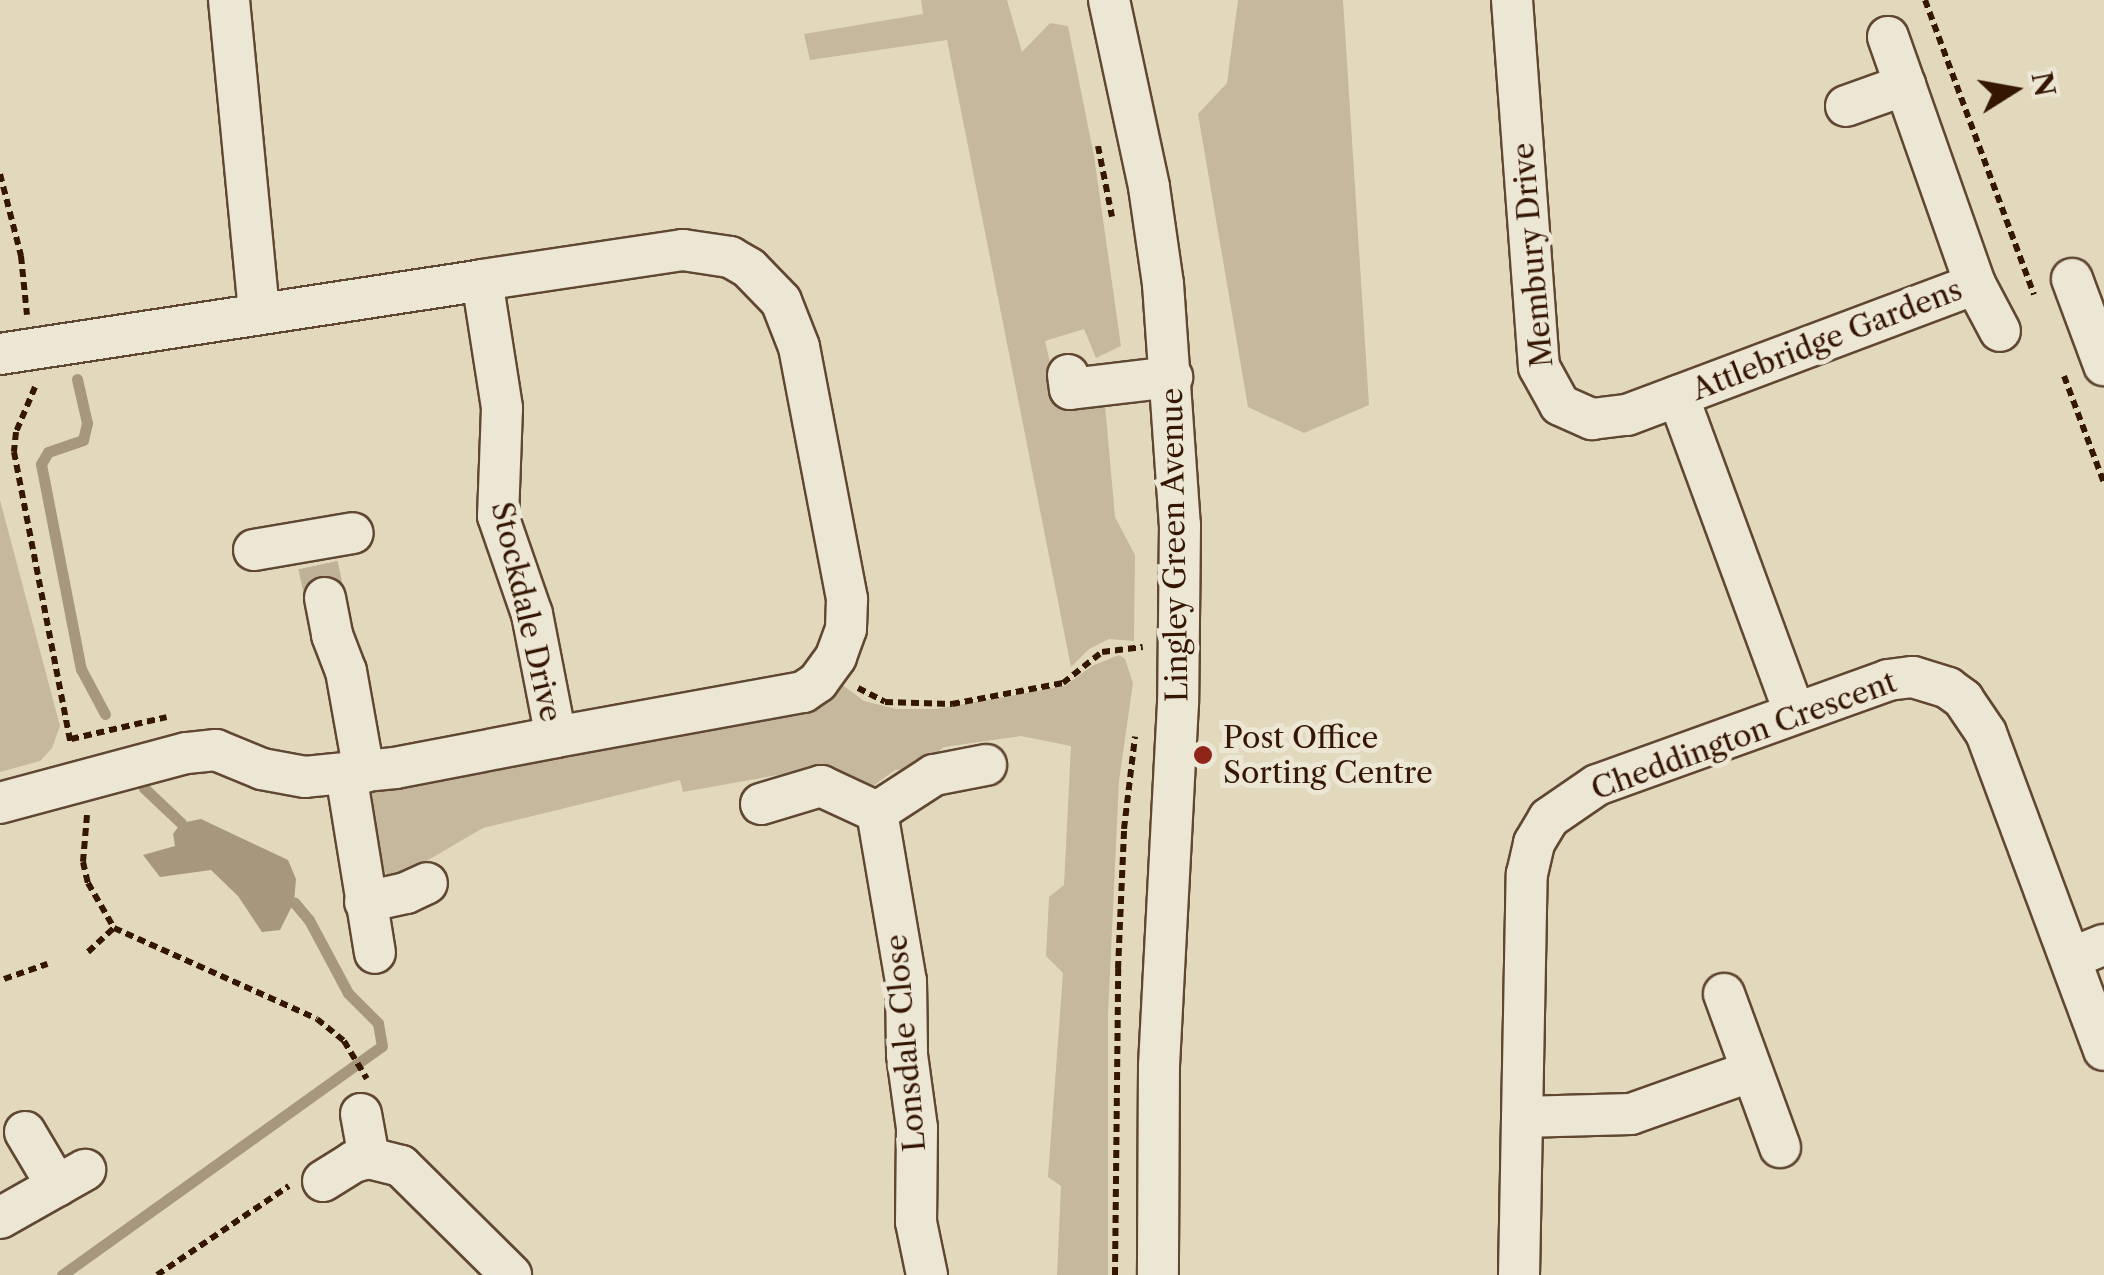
<!DOCTYPE html>
<style>
body{margin:0}
#map{position:relative;width:2104px;height:1275px;overflow:hidden;background:#e2d9bd;font-family:"Libre Caslon Text",serif}
div>[style]{position:absolute}
.green>*{inset:0;background:#c5b89d}
.water>*{inset:0;background:#a7977d}
.stream>*{height:11px;margin:-5.5px;padding:0 5.5px;transform-origin:5.5px;border-radius:5.5px;background:#a7977d}
.minor-tunnel>*{height:40px;margin-top:-20px;transform-origin:0;background:repeating-linear-gradient(90deg,#bfb298 0 40px,transparent 0 60px)}
.path>*{height:6px;margin-top:-3px;transform-origin:0;background:repeating-linear-gradient(90deg,#351602 0 8px,transparent 0 13px)}
.roads{filter:drop-shadow(2px 0 #604731) drop-shadow(-2px 0 #604731) drop-shadow(0 2px #604731) drop-shadow(0 -2px #604731)}
.minor>*{height:40px;margin:-20px;padding:0 20px;transform-origin:20px;border-radius:20px;background:#ece6d4}
.dots>*{width:28px;height:28px;translate:-50% -50%;box-sizing:border-box;border:5px solid #ece6d4;border-radius:50%}
span{translate:-50% -50%;white-space:nowrap;text-align:center;line-height:1.15;-webkit-text-stroke:10px #ece6d4;paint-order:stroke}
.street-label{font-size:30px;color:#351602}
.poi-label{font-size:30px;color:#351602}
.left{translate:0 -50%;text-align:left}
.north{position:absolute;left:1964px;top:40px;width:100px;height:100px;-webkit-text-stroke:8px #ece6d4;paint-order:stroke;rotate:79deg;font-size:28px;font-weight:700;line-height:40px;text-align:center;color:#351602}
.north::after{content:'';display:block;margin:auto;width:35px;height:45px;background:#351602;clip-path:polygon(50% 0,100% 100%,50% 72%,0 100%)}
</style>
<div id="map">
<div class="green">
<div style="clip-path:polygon(921px 0,1007px 0,1022px 52px,1050px 23px,1068px 26px,1094px 156px,1121px 346px,1096px 358px,1084px 329px,1045px 341px,1059px 401px,1105px 405px,1115px 517px,1135px 555px,1134px 641px,1109px 639px,1089px 649px,1071px 667px,947px 40px,810px 60px,804px 34px,923px 14px)"></div>
<div style="clip-path:polygon(1238px 0,1343px 0,1369px 405px,1304px 433px,1248px 407px,1198px 114px,1227px 83px)"></div>
<div style="clip-path:polygon(0 500px,60px 726px,52px 748px,40px 761px,0 772px)"></div>
<div style="clip-path:polygon(1119px 655px,1125px 659px,1133px 683px,1119px 781px,1108px 1015px,1108px 1275px,1057px 1275px,1061px 1186px,1048px 1177px,1063px 973px,1046px 956px,1049px 897px,1064px 885px,1071px 746px,1021px 736px,944px 747px,919px 767px,895px 770px,873px 786px,855px 789px,806px 770px,683px 792px,680px 780px,483px 828px,406px 873px,387px 874px,364px 851px,358px 800px,375px 783px,837px 681px,864px 701px,896px 709px,936px 709px,1065px 686px,1092px 666px)"></div>
</div>
<div class="water">
<div style="clip-path:polygon(201px 819px,288px 860px,296px 879px,294px 902px,280px 930px,262px 932px,238px 896px,211px 870px,160px 877px,143px 855px,175px 846px,173px 834px,181px 823px)"></div>
</div>
<div class="stream">
<div style="left:77px;top:379px;width:45px;rotate:77.2deg"></div>
<div style="left:87px;top:423px;width:17px;rotate:103deg"></div>
<div style="left:83px;top:440px;width:37px;rotate:161deg"></div>
<div style="left:48px;top:452px;width:14px;rotate:120deg"></div>
<div style="left:41px;top:464px;width:209px;rotate:79deg"></div>
<div style="left:81px;top:669px;width:51px;rotate:61.9deg"></div>
<div style="left:144px;top:788px;width:51px;rotate:43.4deg"></div>
<div style="left:62px;top:1275px;width:393px;rotate:-35.6deg"></div>
<div style="left:382px;top:1046px;width:23px;rotate:-100deg"></div>
<div style="left:378px;top:1023px;width:42px;rotate:-135deg"></div>
<div style="left:348px;top:993px;width:83px;rotate:-118.1deg"></div>
<div style="left:309px;top:920px;width:23px;rotate:-130deg"></div>
</div>
<div class="minor-tunnel">
<div style="left:318px;top:565px;width:34px;rotate:78deg"></div>
</div>
<div class="path">
<div style="left:1925px;top:0;width:314px;rotate:69.7deg"></div>
<div style="left:1098px;top:146px;width:72px;rotate:78.8deg"></div>
<div style="left:0;top:174px;width:85px;rotate:75.6deg"></div>
<div style="left:21px;top:256px;width:59px;rotate:84.2deg"></div>
<div style="left:2064px;top:376px;width:114px;rotate:69.5deg"></div>
<div style="left:35px;top:387px;width:49px;rotate:112.9deg"></div>
<div style="left:16px;top:432px;width:20px;rotate:96deg"></div>
<div style="left:14px;top:452px;width:298px;rotate:79deg"></div>
<div style="left:858px;top:688px;width:30px;rotate:27deg"></div>
<div style="left:885px;top:702px;width:67px;rotate:1.7deg"></div>
<div style="left:952px;top:704px;width:113px;rotate:-10.7deg"></div>
<div style="left:1063px;top:683px;width:50px;rotate:-38.5deg"></div>
<div style="left:1102px;top:652px;width:41px;rotate:-7deg"></div>
<div style="left:71px;top:739px;width:98px;rotate:-12.9deg"></div>
<div style="left:87px;top:815px;width:47px;rotate:94.9deg"></div>
<div style="left:83px;top:862px;width:22px;rotate:77deg"></div>
<div style="left:88px;top:883px;width:52px;rotate:60deg"></div>
<div style="left:114px;top:928px;width:222px;rotate:24.1deg"></div>
<div style="left:317px;top:1019px;width:35px;rotate:39deg"></div>
<div style="left:344px;top:1041px;width:44px;rotate:58.8deg"></div>
<div style="left:88px;top:952px;width:35px;rotate:-43deg"></div>
<div style="left:4px;top:979px;width:46px;rotate:-19.2deg"></div>
<div style="left:157px;top:1275px;width:159px;rotate:-34deg"></div>
<div style="left:1115px;top:1275px;width:306px;rotate:-89.4deg"></div>
<div style="left:1118px;top:969px;width:140px;rotate:-87.5deg"></div>
<div style="left:1124px;top:829px;width:93px;rotate:-83.2deg"></div>
</div>
<div class="roads">
<div class="minor">
<div style="left:229px;top:0;width:314px;rotate:84.5deg"></div>
<div style="left:1109px;top:0;width:191px;rotate:77.9deg"></div>
<div style="left:1149px;top:187px;width:98px;rotate:81.8deg"></div>
<div style="left:1163px;top:284px;width:242px;rotate:86deg"></div>
<div style="left:1180px;top:525px;width:178px;rotate:90.6deg"></div>
<div style="left:1178px;top:703px;width:364px;rotate:93deg"></div>
<div style="left:1159px;top:1067px;width:208px;rotate:90.3deg"></div>
<div style="left:1512px;top:0;width:368px;rotate:85.8deg"></div>
<div style="left:1539px;top:367px;width:43px;rotate:61.1deg"></div>
<div style="left:1560px;top:405px;width:35px;rotate:24deg"></div>
<div style="left:1592px;top:419px;width:35px;rotate:-7deg"></div>
<div style="left:1627px;top:415px;width:372px;rotate:-20.6deg"></div>
<div style="left:1905px;top:85px;width:211px;rotate:70.6deg"></div>
<div style="left:1975px;top:284px;width:53px;rotate:62deg"></div>
<div style="left:1846px;top:106px;width:63px;rotate:-19.6deg"></div>
<div style="left:1905px;top:85px;width:51px;rotate:-109.5deg"></div>
<div style="left:2072px;top:279px;width:92px;rotate:69.6deg"></div>
<div style="left:482px;top:280px;width:203px;rotate:-8.5deg"></div>
<div style="left:683px;top:250px;width:48px;rotate:8.5deg"></div>
<div style="left:730px;top:257px;width:22px;rotate:30deg"></div>
<div style="left:749px;top:268px;width:46px;rotate:45.9deg"></div>
<div style="left:781px;top:301px;width:49px;rotate:68.6deg"></div>
<div style="left:799px;top:347px;width:257px;rotate:79.2deg"></div>
<div style="left:847px;top:599px;width:30px;rotate:92deg"></div>
<div style="left:846px;top:629px;width:30px;rotate:110deg"></div>
<div style="left:836px;top:657px;width:31px;rotate:126deg"></div>
<div style="left:818px;top:682px;width:18px;rotate:146deg"></div>
<div style="left:803px;top:692px;width:251px;rotate:169.7deg"></div>
<div style="left:0;top:354px;width:488px;rotate:-8.7deg"></div>
<div style="left:482px;top:280px;width:130px;rotate:81.1deg"></div>
<div style="left:502px;top:408px;width:108px;rotate:92.1deg"></div>
<div style="left:498px;top:516px;width:104px;rotate:70.9deg"></div>
<div style="left:532px;top:614px;width:125px;rotate:79deg"></div>
<div style="left:556px;top:737px;width:164px;rotate:169.1deg"></div>
<div style="left:395px;top:768px;width:90px;rotate:174.3deg"></div>
<div style="left:305px;top:777px;width:44px;rotate:-169.5deg"></div>
<div style="left:262px;top:769px;width:50px;rotate:-157.6deg"></div>
<div style="left:216px;top:750px;width:30px;rotate:174deg"></div>
<div style="left:186px;top:753px;width:193px;rotate:165deg"></div>
<div style="left:1068px;top:375px;width:14px;rotate:82deg"></div>
<div style="left:1070px;top:389px;width:103px;rotate:-6.7deg"></div>
<div style="left:1678px;top:396px;width:337px;rotate:69.8deg"></div>
<div style="left:254px;top:550px;width:100px;rotate:-9.7deg"></div>
<div style="left:325px;top:598px;width:38px;rotate:79deg"></div>
<div style="left:332px;top:635px;width:39px;rotate:69deg"></div>
<div style="left:346px;top:671px;width:103px;rotate:79.9deg"></div>
<div style="left:346px;top:774px;width:181px;rotate:80.8deg"></div>
<div style="left:761px;top:804px;width:63px;rotate:-16.7deg"></div>
<div style="left:821px;top:786px;width:62px;rotate:24.9deg"></div>
<div style="left:877px;top:812px;width:171px;rotate:80.3deg"></div>
<div style="left:906px;top:981px;width:74px;rotate:89.2deg"></div>
<div style="left:907px;top:1055px;width:74px;rotate:82.2deg"></div>
<div style="left:917px;top:1128px;width:94px;rotate:90.6deg"></div>
<div style="left:916px;top:1222px;width:54px;rotate:78.3deg"></div>
<div style="left:877px;top:812px;width:68px;rotate:-33deg"></div>
<div style="left:934px;top:775px;width:53px;rotate:-10.9deg"></div>
<div style="left:365px;top:902px;width:42px;rotate:-12.4deg"></div>
<div style="left:406px;top:893px;width:23px;rotate:-25deg"></div>
<div style="left:2071px;top:958px;width:35px;rotate:-22deg"></div>
<div style="left:1724px;top:994px;width:163px;rotate:69.9deg"></div>
<div style="left:361px;top:1114px;width:45px;rotate:79.7deg"></div>
<div style="left:1522px;top:1117px;width:109px;rotate:-1.6deg"></div>
<div style="left:1631px;top:1114px;width:128px;rotate:-19.6deg"></div>
<div style="left:25px;top:1132px;width:63px;rotate:59.3deg"></div>
<div style="left:323px;top:1181px;width:36px;rotate:-32deg"></div>
<div style="left:353px;top:1162px;width:16px;rotate:-14deg"></div>
<div style="left:369px;top:1158px;width:33px;rotate:14deg"></div>
<div style="left:401px;top:1166px;width:155px;rotate:44.7deg"></div>
<div style="left:0;top:1218px;width:98px;rotate:-29.5deg"></div>
<div style="left:1519px;top:1275px;width:401px;rotate:-88.9deg"></div>
<div style="left:1527px;top:874px;width:32px;rotate:-77deg"></div>
<div style="left:1534px;top:843px;width:29px;rotate:-59deg"></div>
<div style="left:1549px;top:818px;width:58px;rotate:-34.5deg"></div>
<div style="left:1597px;top:785px;width:309px;rotate:-19.8deg"></div>
<div style="left:1888px;top:680px;width:25px;rotate:-7deg"></div>
<div style="left:1913px;top:677px;width:37px;rotate:17deg"></div>
<div style="left:1948px;top:688px;width:19px;rotate:36deg"></div>
<div style="left:1963px;top:699px;width:41px;rotate:55.9deg"></div>
<div style="left:1986px;top:733px;width:338px;rotate:69.6deg"></div>
</div>
</div>
<div class="dots">
<div style="left:1203px;top:755px;background:#8f2418"></div>
</div>
<div class="street-label">
<span style="left:1533px;top:255px;rotate:-95deg">Membury Drive</span>
<span style="left:1827px;top:340px;rotate:-21deg">Attlebridge Gardens</span>
<span style="left:1175px;top:545px;rotate:-91deg">Lingley Green Avenue</span>
<span style="left:526px;top:612px;rotate:77deg">Stockdale Drive</span>
<span style="left:1744px;top:736px;rotate:-20deg">Cheddington Crescent</span>
<span style="left:906px;top:1043px;rotate:-95deg">Lonsdale Close</span>
</div>
<div class="poi-label">
<span class="left" style="left:1223px;top:755px">Post Office<br>Sorting Centre</span>
</div>
<div class="north">N</div>
</div>
